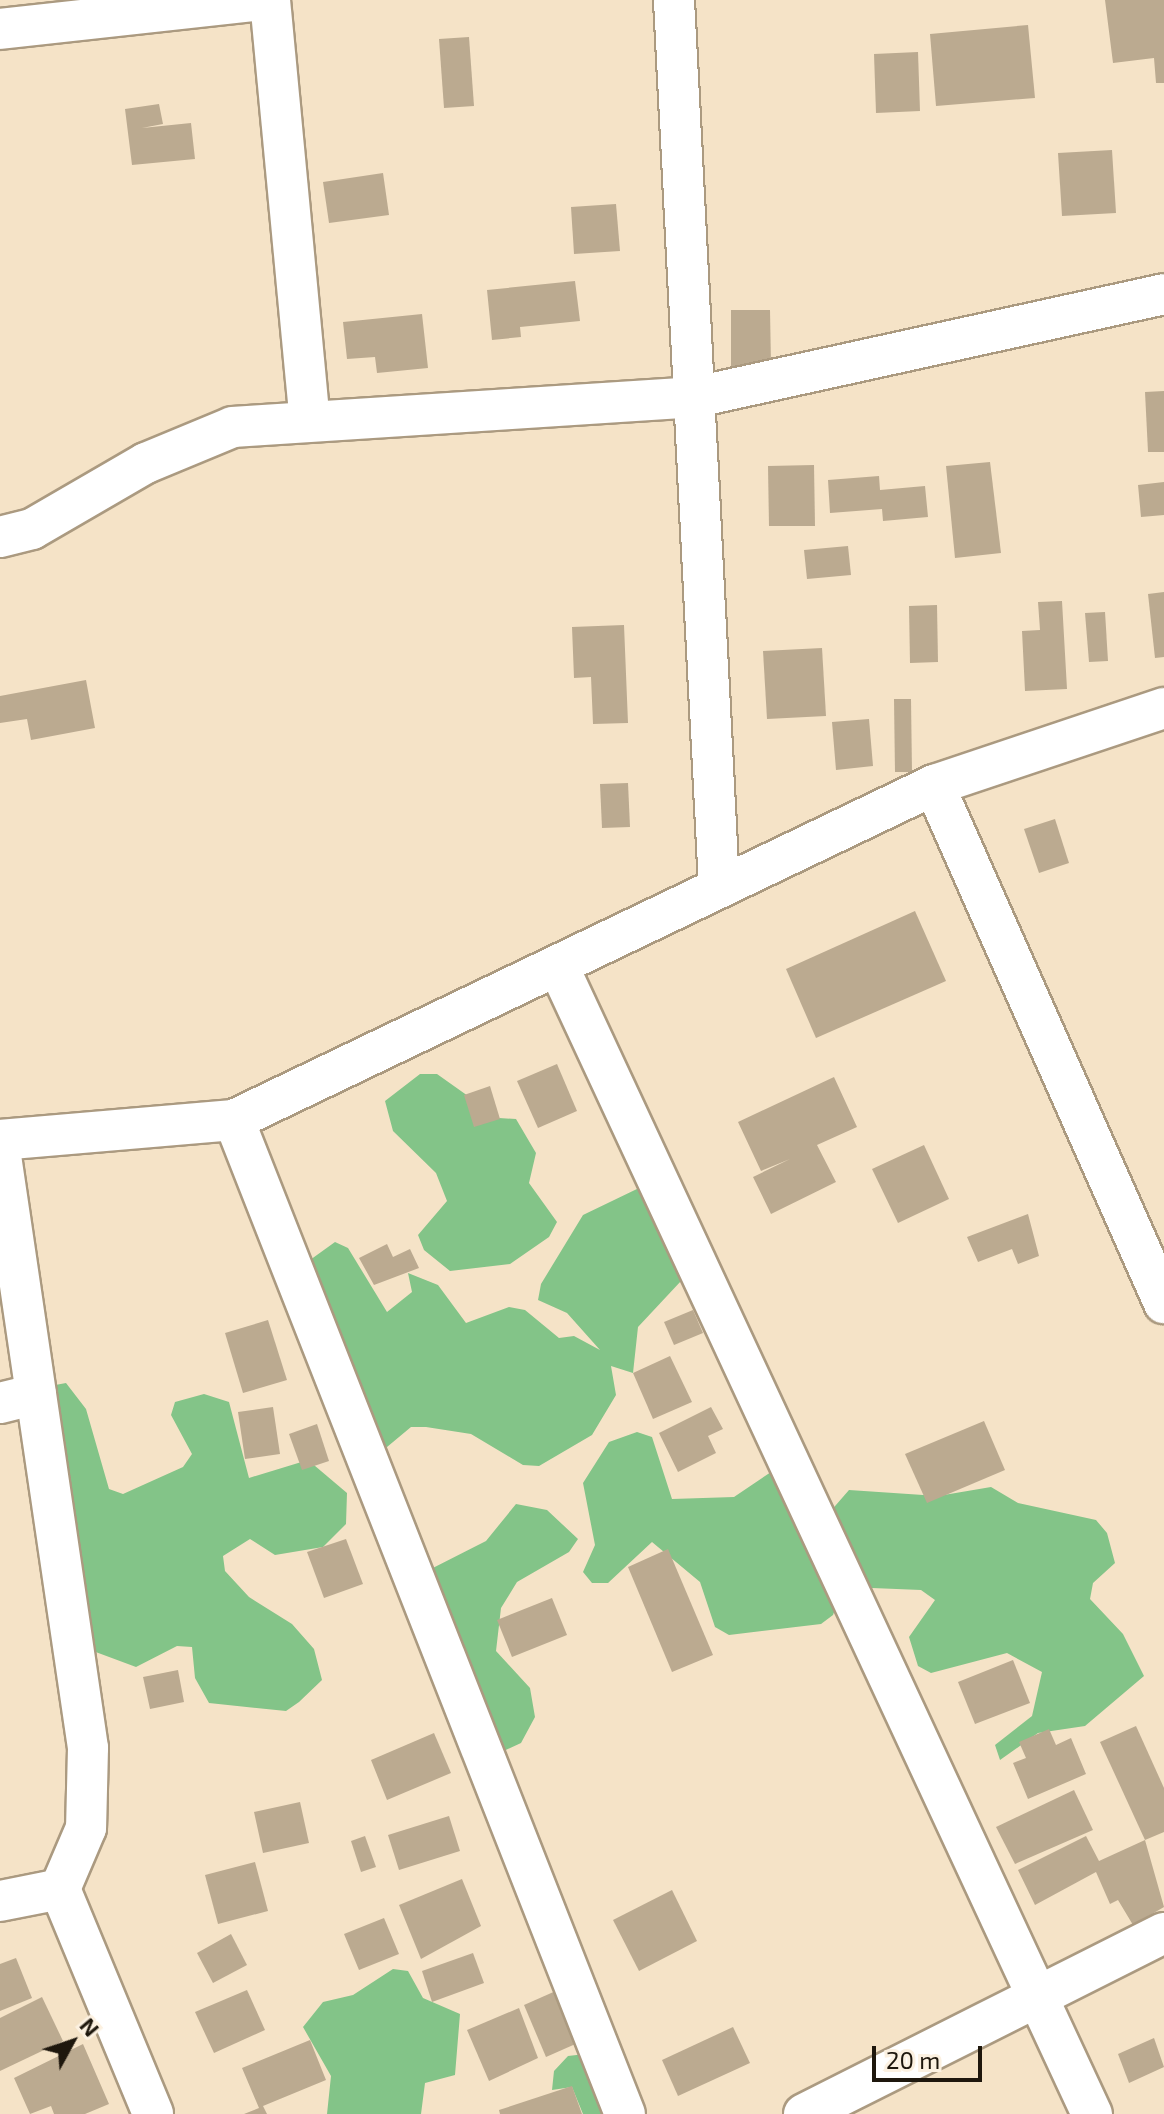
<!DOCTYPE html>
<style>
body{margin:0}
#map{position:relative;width:1164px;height:2114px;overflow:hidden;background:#f5e3c7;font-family:"Exo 2",sans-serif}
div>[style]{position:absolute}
.forest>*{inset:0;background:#83c488}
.building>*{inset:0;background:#bbaa90}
.roads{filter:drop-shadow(2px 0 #ab9a80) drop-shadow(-2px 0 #ab9a80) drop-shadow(0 2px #ab9a80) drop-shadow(0 -2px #ab9a80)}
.minor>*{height:40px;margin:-20px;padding:0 20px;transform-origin:20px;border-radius:20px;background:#fff}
span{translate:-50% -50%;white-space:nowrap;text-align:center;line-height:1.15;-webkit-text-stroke:7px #fcf1e1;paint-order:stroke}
.north{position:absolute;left:32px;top:2002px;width:80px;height:80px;-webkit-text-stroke:6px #fcf1e1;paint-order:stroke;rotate:50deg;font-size:22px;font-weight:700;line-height:32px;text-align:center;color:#1e170d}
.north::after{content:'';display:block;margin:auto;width:28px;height:36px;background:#1e170d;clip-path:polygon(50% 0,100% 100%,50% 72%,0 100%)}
.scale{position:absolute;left:872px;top:2046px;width:110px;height:36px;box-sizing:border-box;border:4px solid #1e170d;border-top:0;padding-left:10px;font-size:24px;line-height:28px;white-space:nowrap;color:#1e170d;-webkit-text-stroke:6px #fcf1e1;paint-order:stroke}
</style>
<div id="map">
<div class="forest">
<div style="clip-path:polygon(420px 1074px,437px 1074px,499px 1118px,516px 1119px,536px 1153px,529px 1183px,557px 1222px,549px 1237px,510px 1264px,450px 1271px,424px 1250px,418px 1235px,447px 1201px,436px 1173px,393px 1131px,385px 1101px)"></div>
<div style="clip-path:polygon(639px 1188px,681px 1265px,681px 1281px,638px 1327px,633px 1373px,611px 1366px,616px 1395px,592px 1435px,539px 1466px,523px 1465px,471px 1434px,426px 1427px,411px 1427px,387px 1447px,358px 1440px,348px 1354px,310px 1260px,335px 1242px,348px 1248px,387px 1312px,412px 1292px,408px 1273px,438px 1285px,466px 1323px,509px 1307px,525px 1310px,559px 1338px,574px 1336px,600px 1350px,567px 1313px,538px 1300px,541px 1284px,583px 1215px)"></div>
<div style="clip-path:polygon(66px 1383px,86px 1409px,109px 1489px,123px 1494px,183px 1467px,192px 1454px,171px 1415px,175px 1402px,204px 1394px,229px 1402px,249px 1478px,308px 1460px,347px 1493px,346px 1524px,323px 1547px,275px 1555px,250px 1539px,223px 1556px,225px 1571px,249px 1597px,292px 1624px,314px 1649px,322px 1680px,299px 1702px,286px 1711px,209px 1703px,195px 1678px,192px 1647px,177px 1646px,136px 1667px,93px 1651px,50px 1386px)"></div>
<div style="clip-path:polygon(637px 1432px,652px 1437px,672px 1499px,734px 1497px,771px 1472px,787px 1477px,839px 1598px,833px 1615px,821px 1624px,729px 1635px,715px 1627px,700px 1582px,652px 1542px,608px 1583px,592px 1583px,583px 1572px,595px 1545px,583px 1483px,609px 1442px)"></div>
<div style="clip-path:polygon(991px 1487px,1018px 1503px,1096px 1520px,1107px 1533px,1115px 1563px,1093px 1583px,1090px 1599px,1123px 1634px,1144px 1676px,1085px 1726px,1038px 1733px,1000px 1760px,995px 1745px,1032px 1716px,1042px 1672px,1007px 1653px,931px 1673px,918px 1666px,909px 1637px,935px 1600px,921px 1590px,872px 1588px,859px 1578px,829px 1513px,849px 1490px,938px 1496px)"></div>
<div style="clip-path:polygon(516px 1504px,547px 1510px,578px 1539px,569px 1552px,517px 1582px,501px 1608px,496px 1651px,530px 1688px,535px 1717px,521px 1743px,495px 1755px,423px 1573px,486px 1541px)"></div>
<div style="clip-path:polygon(393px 1969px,408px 1971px,423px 1998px,460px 2014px,455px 2075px,425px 2083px,421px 2114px,327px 2114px,331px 2076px,303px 2027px,323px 2002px,353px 1995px)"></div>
<div style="clip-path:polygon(585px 2054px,613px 2114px,583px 2114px,572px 2087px,552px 2090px,554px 2071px,568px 2056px)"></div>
</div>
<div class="building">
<div style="clip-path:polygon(1105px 0,1164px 0,1164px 83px,1156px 83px,1154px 58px,1113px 63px)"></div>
<div style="clip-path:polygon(1028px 25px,1035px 98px,936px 106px,930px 34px)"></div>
<div style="clip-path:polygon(469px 37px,474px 106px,444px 108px,439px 39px)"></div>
<div style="clip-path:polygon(918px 52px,920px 111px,876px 113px,874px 54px)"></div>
<div style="clip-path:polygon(159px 104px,163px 124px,142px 128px,191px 123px,195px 159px,132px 165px,125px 109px)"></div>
<div style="clip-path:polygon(1112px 150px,1116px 213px,1062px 216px,1058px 153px)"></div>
<div style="clip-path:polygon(383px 173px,389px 215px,329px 223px,323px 182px)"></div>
<div style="clip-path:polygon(616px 204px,620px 251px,574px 254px,571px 207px)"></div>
<div style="clip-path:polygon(575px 281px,580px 321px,520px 327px,521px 337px,492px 340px,487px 290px)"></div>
<div style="clip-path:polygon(731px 310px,770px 310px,771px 366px,731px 367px)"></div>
<div style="clip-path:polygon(422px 314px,428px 368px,377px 373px,375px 357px,347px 359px,343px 322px)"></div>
<div style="clip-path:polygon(1164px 391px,1164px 452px,1148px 452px,1145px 392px)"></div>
<div style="clip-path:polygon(990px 462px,1001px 553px,955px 558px,946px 466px)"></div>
<div style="clip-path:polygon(814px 465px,815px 526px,769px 526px,768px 466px)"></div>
<div style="clip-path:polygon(879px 476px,880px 490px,925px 486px,928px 517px,883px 521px,882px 509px,830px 513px,828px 480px)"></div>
<div style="clip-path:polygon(1164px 482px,1164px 515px,1141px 517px,1138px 485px)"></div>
<div style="clip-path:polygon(848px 546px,851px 575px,807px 579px,804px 550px)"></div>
<div style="clip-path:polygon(1164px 592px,1164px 657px,1155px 658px,1148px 594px)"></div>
<div style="clip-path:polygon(1062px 601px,1067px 689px,1025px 691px,1022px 631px,1040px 630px,1038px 602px)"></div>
<div style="clip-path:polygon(937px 605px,938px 662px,910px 663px,909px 606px)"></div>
<div style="clip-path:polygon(1105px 612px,1108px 661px,1089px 662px,1085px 613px)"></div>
<div style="clip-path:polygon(624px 625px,628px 723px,593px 724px,591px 677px,574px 678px,572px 627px)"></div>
<div style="clip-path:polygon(822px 648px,826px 716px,767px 719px,763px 651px)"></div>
<div style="clip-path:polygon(86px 680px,95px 728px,31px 740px,27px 719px,0 723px,0 696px)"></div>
<div style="clip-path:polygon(894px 699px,911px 699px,912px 772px,895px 772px)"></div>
<div style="clip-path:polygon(869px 719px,873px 766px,836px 770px,832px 722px)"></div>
<div style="clip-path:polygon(628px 783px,630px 827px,602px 828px,600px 784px)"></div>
<div style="clip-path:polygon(1055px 819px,1069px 863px,1039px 873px,1024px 829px)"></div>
<div style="clip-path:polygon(915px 911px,946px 981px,816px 1038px,786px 969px)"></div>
<div style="clip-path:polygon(557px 1064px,577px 1111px,538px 1128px,517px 1081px)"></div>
<div style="clip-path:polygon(834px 1077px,857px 1127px,817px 1145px,836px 1182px,771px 1214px,753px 1177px,790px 1159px,761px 1171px,738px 1122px)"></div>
<div style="clip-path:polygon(490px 1086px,500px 1119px,474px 1127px,464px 1095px)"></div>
<div style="clip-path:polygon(924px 1145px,949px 1199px,898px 1223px,872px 1169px)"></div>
<div style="clip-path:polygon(1028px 1214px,1039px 1256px,1018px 1264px,1012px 1249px,978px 1262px,967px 1237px)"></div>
<div style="clip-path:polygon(387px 1244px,393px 1257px,410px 1249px,419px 1268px,374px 1285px,359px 1258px)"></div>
<div style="clip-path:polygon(693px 1310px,703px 1333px,674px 1345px,664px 1322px)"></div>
<div style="clip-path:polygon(268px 1320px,287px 1380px,243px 1393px,225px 1333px)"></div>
<div style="clip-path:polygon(670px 1356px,692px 1402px,653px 1419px,633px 1373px)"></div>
<div style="clip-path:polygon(273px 1407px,280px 1454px,245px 1459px,238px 1412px)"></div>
<div style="clip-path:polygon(711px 1407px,723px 1429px,708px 1436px,716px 1453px,678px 1472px,659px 1433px)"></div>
<div style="clip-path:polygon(984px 1421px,1005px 1470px,927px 1503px,905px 1454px)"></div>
<div style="clip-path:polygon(317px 1424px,329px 1461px,302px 1470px,289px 1434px)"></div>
<div style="clip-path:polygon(346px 1539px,363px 1584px,324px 1598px,307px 1552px)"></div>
<div style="clip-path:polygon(668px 1549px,713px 1655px,672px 1672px,628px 1567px)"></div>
<div style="clip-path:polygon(552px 1598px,567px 1635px,512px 1657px,497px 1620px)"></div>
<div style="clip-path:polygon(1013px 1660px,1030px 1703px,975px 1724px,958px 1682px)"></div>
<div style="clip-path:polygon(178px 1670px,184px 1702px,150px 1709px,143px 1677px)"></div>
<div style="clip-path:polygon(1136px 1726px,1164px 1788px,1164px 1832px,1145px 1840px,1100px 1742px)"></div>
<div style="clip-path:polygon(1049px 1729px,1056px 1745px,1071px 1738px,1086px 1774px,1028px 1799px,1013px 1763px,1026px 1758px,1019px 1742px)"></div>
<div style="clip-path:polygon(434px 1733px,451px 1773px,387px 1800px,371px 1760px)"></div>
<div style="clip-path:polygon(1074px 1790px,1093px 1830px,1015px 1864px,996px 1827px)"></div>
<div style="clip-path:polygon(300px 1802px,309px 1843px,263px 1853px,254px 1812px)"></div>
<div style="clip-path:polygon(449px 1816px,460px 1851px,399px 1870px,388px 1835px)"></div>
<div style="clip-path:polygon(365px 1836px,376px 1867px,361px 1872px,351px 1841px)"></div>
<div style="clip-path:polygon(1086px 1836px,1099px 1861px,1145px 1840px,1164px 1907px,1133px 1925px,1118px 1900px,1110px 1904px,1096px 1872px,1035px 1905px,1018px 1870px)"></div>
<div style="clip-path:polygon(255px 1862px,268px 1911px,218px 1924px,205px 1875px)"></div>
<div style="clip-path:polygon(462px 1879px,481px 1926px,421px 1959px,399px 1905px)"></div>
<div style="clip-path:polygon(672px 1890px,697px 1941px,639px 1971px,613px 1920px)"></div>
<div style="clip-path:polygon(384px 1918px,399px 1954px,359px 1970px,344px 1934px)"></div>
<div style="clip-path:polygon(231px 1934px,247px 1965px,213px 1983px,197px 1953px)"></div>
<div style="clip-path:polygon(473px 1953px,484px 1983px,432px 2002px,422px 1971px)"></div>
<div style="clip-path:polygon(16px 1958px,32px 1998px,0 2011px,0 1964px)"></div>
<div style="clip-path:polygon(247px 1990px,265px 2030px,214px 2053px,195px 2012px)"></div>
<div style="clip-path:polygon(558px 1990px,580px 2042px,546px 2057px,524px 2005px)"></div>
<div style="clip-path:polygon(42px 1997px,63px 2041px,0 2071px,0 2018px)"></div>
<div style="clip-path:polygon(519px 2008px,538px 2058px,489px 2081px,467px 2030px)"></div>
<div style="clip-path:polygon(733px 2027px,750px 2063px,678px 2096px,662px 2060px)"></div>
<div style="clip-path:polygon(1154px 2038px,1164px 2067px,1129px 2083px,1118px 2054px)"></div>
<div style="clip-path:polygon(310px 2040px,326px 2080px,263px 2106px,267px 2114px,244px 2114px,259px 2108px,242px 2068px)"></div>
<div style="clip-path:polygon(83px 2044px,109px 2104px,85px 2114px,54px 2114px,51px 2106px,30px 2114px,14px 2078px)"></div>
<div style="clip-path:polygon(572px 2086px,582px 2114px,500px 2114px,499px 2110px)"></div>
</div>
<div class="roads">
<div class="minor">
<div style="left:270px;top:0;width:422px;rotate:84.6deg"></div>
<div style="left:674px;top:0;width:887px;rotate:87.09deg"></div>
<div style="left:0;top:29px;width:266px;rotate:-6.3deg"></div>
<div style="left:0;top:537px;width:33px;rotate:-14deg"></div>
<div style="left:32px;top:529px;width:132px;rotate:-30.1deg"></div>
<div style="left:146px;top:463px;width:94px;rotate:-22.5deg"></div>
<div style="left:233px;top:427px;width:464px;rotate:-3.7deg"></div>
<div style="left:696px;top:397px;width:479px;rotate:-12.4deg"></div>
<div style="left:934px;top:785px;width:567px;rotate:66.06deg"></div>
<div style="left:559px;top:968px;width:1264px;rotate:65.06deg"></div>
<div style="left:234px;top:1120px;width:1068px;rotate:68.53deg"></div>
<div style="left:0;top:1140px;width:235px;rotate:-4.9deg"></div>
<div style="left:234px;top:1120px;width:776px;rotate:-25.57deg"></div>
<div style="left:934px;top:785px;width:243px;rotate:-18.5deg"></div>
<div style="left:0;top:1149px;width:605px;rotate:81.64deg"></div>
<div style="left:88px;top:1748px;width:80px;rotate:91.4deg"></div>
<div style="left:86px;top:1828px;width:66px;rotate:113.1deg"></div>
<div style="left:60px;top:1889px;width:243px;rotate:67.5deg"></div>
<div style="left:0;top:1403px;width:37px;rotate:-14deg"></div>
<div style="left:0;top:1901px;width:61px;rotate:-11.3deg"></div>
<div style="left:804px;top:2114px;width:403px;rotate:-26.7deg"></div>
</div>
</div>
<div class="north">N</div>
<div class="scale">20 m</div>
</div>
